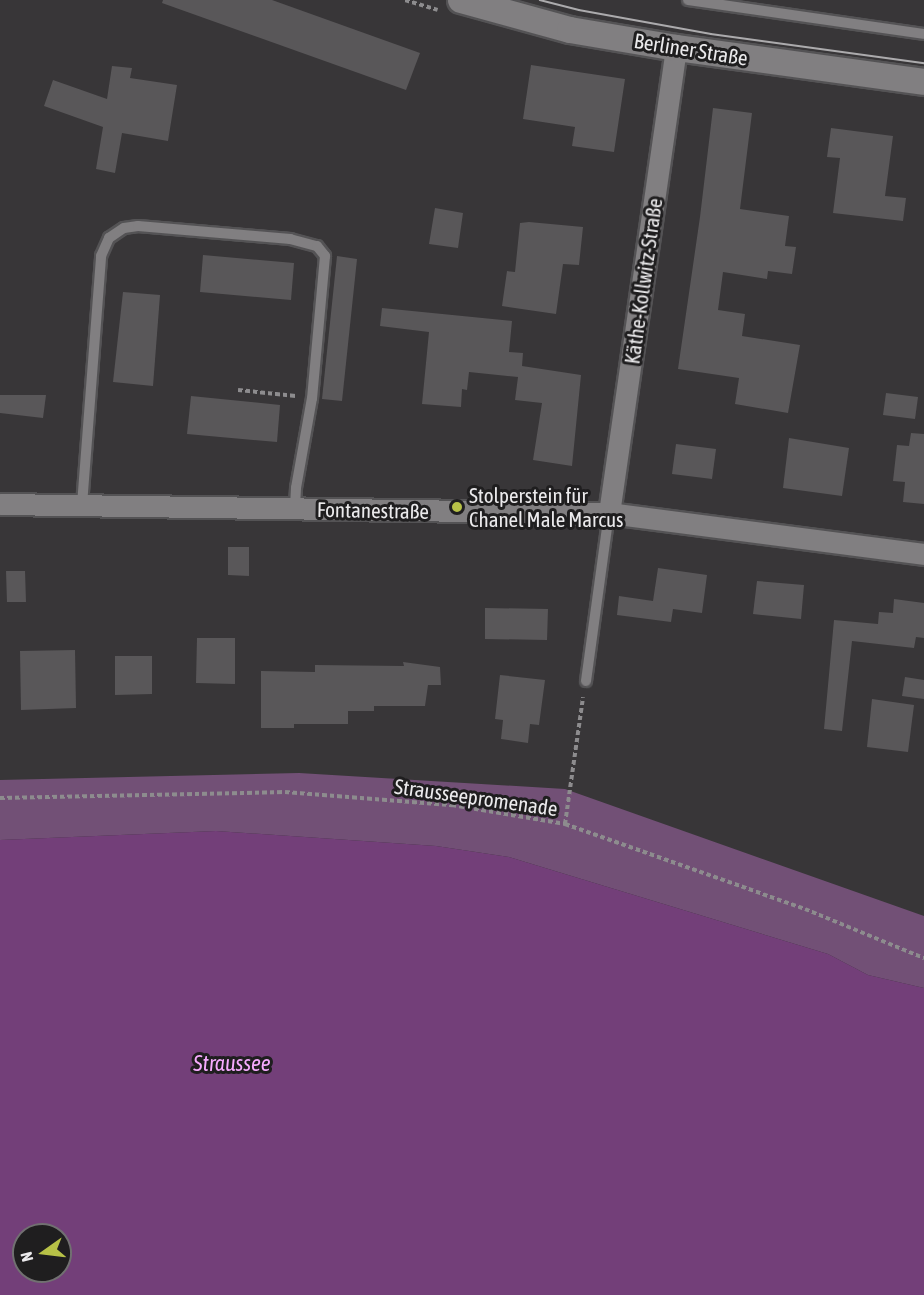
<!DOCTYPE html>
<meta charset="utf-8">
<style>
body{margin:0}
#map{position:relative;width:924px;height:1295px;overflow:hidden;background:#383638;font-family:"Asap Condensed",sans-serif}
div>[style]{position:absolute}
.green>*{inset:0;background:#725076}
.water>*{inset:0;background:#733f79}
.building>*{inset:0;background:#595759}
.path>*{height:4px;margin-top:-2px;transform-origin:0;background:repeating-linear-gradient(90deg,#8d8c8e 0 4.5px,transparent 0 7.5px)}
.roads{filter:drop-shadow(2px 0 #545355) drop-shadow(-2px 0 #545355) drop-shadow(0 2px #545355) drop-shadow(0 -2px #545355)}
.service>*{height:10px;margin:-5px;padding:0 5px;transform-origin:5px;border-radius:5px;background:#817f81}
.minor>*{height:21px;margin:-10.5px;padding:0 10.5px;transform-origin:10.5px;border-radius:10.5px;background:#817f81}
.tertiary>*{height:26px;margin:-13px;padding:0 13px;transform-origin:13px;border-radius:13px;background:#817f81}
.tram>*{height:1.5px;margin:-0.75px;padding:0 0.75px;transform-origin:0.75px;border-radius:0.75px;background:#acabad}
.dots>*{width:16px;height:16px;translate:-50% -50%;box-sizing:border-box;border:3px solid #1f1e1f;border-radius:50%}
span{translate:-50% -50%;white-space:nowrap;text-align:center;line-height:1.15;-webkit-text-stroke:6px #1f1e1f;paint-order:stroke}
.street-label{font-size:21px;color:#ebeaec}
.poi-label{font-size:21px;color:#ebeaec}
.left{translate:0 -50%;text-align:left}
.water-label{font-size:22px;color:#f7abff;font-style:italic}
.north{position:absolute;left:12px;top:1223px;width:60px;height:60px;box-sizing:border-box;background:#1f1e1f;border:2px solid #717071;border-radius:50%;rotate:256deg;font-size:16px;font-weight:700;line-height:24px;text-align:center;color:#ebeaec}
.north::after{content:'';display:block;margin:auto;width:21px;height:27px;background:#b7c147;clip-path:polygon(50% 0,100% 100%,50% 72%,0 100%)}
</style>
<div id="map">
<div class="green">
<div style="clip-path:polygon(299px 773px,565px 789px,924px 916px,924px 988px,868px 975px,828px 954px,509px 857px,436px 846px,216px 831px,0 840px,0 780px)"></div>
</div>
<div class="water">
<div style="clip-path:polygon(evenodd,216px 831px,436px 846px,509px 857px,828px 954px,868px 975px,924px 988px,924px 1295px,0 1295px,0 840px,216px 831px,24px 1235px,60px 1235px,60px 1271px,24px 1271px,24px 1235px)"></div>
</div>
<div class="building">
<div style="clip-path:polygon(163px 0,272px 0,420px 53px,406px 90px,162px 3px)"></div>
<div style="clip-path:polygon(531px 65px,625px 79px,614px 152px,572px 146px,575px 127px,523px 119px)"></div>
<div style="clip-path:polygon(112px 66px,132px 68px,130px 78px,177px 85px,168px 141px,122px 133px,115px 173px,96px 169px,103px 127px,44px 106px,53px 80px,107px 99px)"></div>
<div style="clip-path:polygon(713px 108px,752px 113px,740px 209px,789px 216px,785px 246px,796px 247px,792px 274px,768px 271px,767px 279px,723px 272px,718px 310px,745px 314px,742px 336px,800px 345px,788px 413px,735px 404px,739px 378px,678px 369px,700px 217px)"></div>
<div style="clip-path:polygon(831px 128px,893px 136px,885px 196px,906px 198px,903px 221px,833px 213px,840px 158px,827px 157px)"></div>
<div style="clip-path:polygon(435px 208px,463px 213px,458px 248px,429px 244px)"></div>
<div style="clip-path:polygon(529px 222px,583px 227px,579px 265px,563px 264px,556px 314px,502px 306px,507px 271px,515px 272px,520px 223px)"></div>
<div style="clip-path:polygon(203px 255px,294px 263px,291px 300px,200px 292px)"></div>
<div style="clip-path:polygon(337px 256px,357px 259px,342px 401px,322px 399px)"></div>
<div style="clip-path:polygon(123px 292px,160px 295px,153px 386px,113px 382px)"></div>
<div style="clip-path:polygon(382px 308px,512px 321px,509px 352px,523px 353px,522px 366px,581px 375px,572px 466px,533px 460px,542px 403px,515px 400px,518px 377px,469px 372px,467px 390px,462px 389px,461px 407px,422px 404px,429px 332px,380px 326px)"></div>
<div style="clip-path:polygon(886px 393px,918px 397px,915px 419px,883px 415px)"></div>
<div style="clip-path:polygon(0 395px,46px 395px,43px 418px,0 413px)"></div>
<div style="clip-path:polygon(191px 396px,280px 405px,277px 442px,187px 434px)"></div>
<div style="clip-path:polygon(911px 433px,924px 434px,924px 504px,903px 502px,905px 482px,893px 481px,897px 445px,909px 446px)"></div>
<div style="clip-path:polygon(789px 438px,849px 448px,842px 496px,783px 488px)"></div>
<div style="clip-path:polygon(676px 444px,716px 449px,712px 479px,672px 474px)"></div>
<div style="clip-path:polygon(228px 547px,249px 547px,249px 576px,228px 575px)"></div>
<div style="clip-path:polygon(658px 568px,707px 575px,702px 613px,673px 609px,671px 622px,617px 615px,619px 596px,653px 601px)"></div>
<div style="clip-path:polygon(6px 571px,25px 571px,26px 602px,7px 602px)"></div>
<div style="clip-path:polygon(757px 581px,804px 585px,801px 619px,753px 614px)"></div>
<div style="clip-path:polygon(894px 599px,924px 603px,924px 638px,916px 637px,914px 648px,852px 641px,842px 731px,824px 729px,834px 620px,878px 624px,879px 612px,893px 613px)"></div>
<div style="clip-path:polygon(485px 608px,548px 609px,547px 640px,485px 639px)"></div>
<div style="clip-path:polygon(197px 638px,235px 638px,235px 684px,196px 683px)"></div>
<div style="clip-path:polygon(75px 650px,76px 708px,21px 710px,20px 651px)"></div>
<div style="clip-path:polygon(115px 656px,152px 656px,152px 694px,115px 695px)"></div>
<div style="clip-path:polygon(403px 662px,440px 667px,441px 685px,428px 685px,425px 706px,374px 706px,374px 711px,348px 711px,348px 724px,294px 724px,294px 728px,261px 728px,261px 671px,315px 672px,315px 665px,404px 666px)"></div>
<div style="clip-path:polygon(500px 675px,545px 680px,539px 725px,530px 724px,528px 743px,501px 739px,503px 720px,495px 719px)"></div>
<div style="clip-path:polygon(905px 677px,924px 680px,924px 699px,902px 696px)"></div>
<div style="clip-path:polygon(872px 699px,914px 705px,908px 752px,867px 747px)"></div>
</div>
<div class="path">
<div style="left:405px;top:0;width:34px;rotate:17deg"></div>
<div style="left:238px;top:390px;width:58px;rotate:5.9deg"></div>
<div style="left:0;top:798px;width:285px;rotate:-1.2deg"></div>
<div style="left:285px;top:792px;width:168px;rotate:4.5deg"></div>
<div style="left:452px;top:805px;width:115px;rotate:9.5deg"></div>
<div style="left:565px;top:824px;width:255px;rotate:19.5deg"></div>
<div style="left:805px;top:909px;width:129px;rotate:22.4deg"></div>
<div style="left:565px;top:824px;width:128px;rotate:-81.9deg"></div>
</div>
<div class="roads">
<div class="service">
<div style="left:688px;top:0;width:238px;rotate:8.2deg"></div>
<div style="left:82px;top:505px;width:250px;rotate:-85.6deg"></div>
<div style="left:101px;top:256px;width:20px;rotate:-66deg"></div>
<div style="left:109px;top:238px;width:18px;rotate:-34deg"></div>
<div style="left:124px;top:228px;width:14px;rotate:-8deg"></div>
<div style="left:138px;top:226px;width:153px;rotate:4.9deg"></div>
<div style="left:290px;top:239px;width:28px;rotate:15deg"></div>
<div style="left:317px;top:246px;width:13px;rotate:51deg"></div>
<div style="left:325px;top:256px;width:143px;rotate:95.2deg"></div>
<div style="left:312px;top:398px;width:91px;rotate:100.1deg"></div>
<div style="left:296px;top:488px;width:20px;rotate:93deg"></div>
<div style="left:586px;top:681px;width:170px;rotate:-82.2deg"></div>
</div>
<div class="minor">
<div style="left:0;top:504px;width:609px;rotate:0.85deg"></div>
<div style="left:609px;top:513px;width:318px;rotate:7.4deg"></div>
<div style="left:609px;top:513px;width:470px;rotate:-81.8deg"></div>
</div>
<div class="tertiary">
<div style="left:461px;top:0;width:113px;rotate:15.4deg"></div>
<div style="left:570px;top:30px;width:108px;rotate:9.6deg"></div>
<div style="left:676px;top:48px;width:250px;rotate:7.8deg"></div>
</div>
</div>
<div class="tram">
<div style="left:540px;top:0;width:40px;rotate:14.4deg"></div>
<div style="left:579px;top:10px;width:134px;rotate:10.3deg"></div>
<div style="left:711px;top:34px;width:215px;rotate:7.8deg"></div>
</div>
<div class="dots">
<div style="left:457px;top:507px;background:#b7c147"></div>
</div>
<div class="street-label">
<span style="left:691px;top:49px;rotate:9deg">Berliner Straße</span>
<span style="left:643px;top:281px;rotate:-82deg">Käthe-Kollwitz-Straße</span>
<span style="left:373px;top:510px;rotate:1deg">Fontanestraße</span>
<span style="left:476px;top:797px;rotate:8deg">Strausseepromenade</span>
</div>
<div class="poi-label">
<span class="left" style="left:469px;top:507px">Stolperstein für<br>Chanel Male Marcus</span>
</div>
<div class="water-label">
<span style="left:232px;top:1064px">Straussee</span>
</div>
<div class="north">N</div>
</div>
